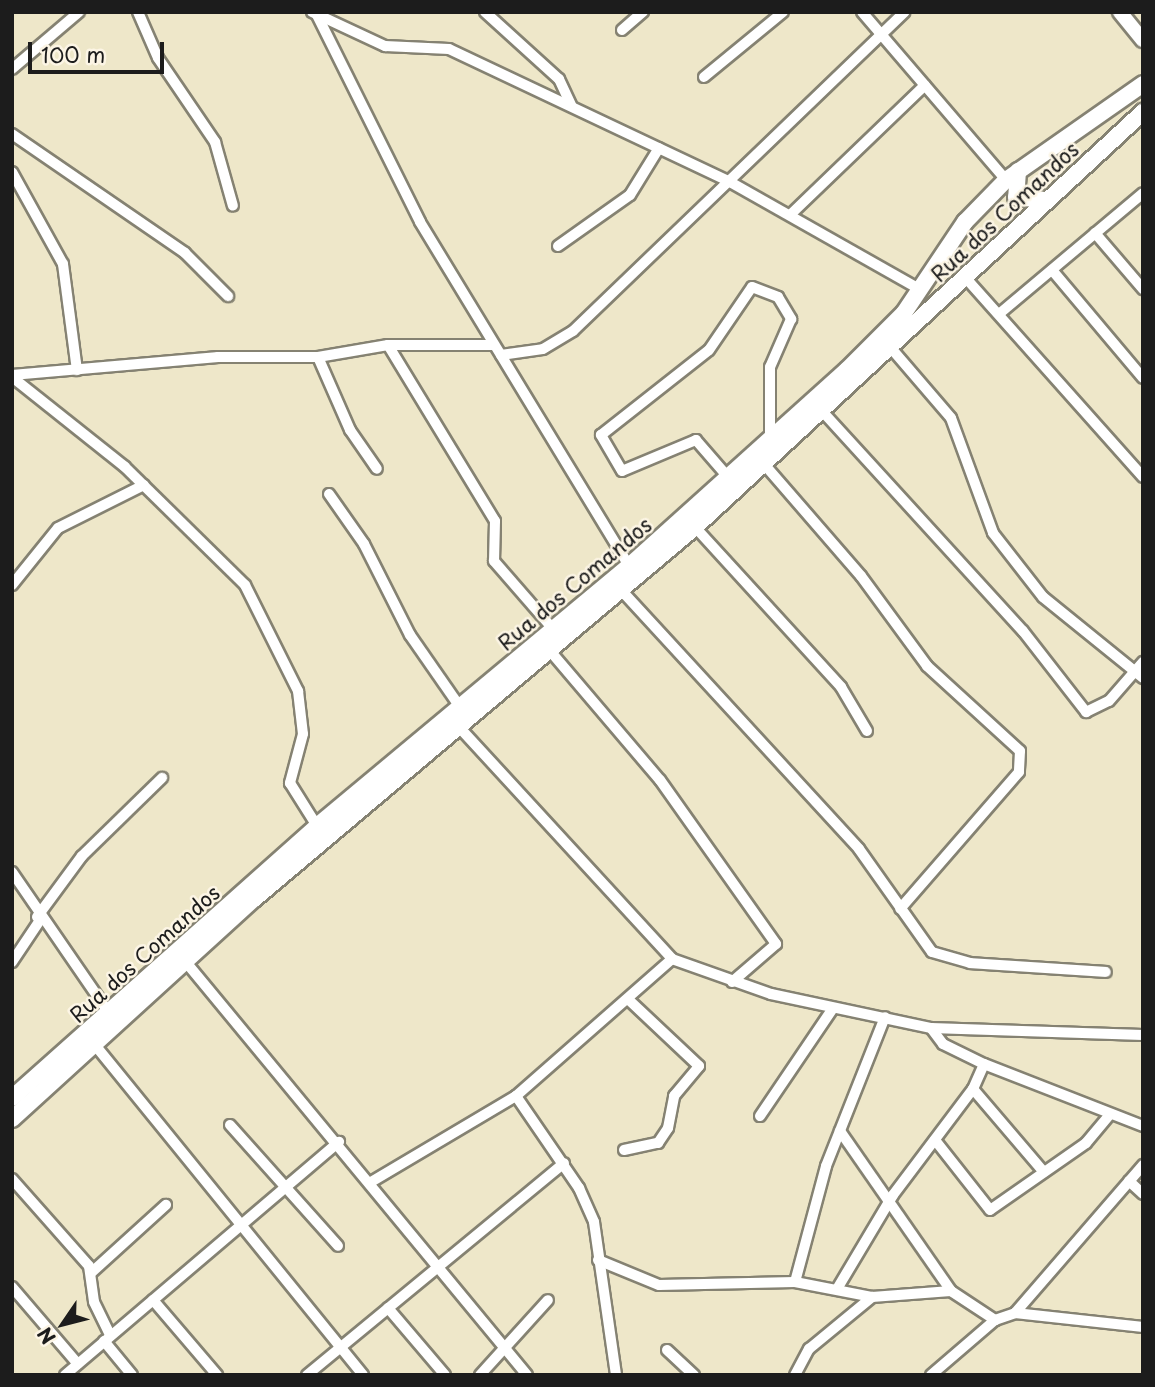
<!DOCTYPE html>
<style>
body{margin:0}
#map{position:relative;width:1155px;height:1387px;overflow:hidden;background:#eee7c9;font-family:"Playpen Sans",sans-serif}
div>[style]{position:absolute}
.roads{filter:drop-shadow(2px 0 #858272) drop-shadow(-2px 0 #858272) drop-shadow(0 2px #858272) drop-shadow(0 -2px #858272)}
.minor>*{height:10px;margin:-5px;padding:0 5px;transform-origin:5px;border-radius:5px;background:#fff}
.tertiary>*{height:14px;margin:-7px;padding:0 7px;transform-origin:7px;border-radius:7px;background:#fff}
.secondary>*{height:16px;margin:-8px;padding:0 8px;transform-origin:8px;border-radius:8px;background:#fff}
span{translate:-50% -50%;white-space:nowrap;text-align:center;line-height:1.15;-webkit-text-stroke:5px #fcf5e5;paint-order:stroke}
.street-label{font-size:21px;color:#1c1c1c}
.frame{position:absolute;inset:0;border:14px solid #1c1c1c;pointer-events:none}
.north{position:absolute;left:28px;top:1289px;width:70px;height:70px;-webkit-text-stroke:5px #fcf5e5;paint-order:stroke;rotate:235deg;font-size:19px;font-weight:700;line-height:28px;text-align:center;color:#1c1c1c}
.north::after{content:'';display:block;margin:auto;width:24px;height:32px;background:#1c1c1c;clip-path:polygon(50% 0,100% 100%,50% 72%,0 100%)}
.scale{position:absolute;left:28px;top:42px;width:136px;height:32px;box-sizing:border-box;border:4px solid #1c1c1c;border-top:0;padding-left:9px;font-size:21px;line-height:24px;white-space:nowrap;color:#1c1c1c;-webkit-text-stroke:5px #fcf5e5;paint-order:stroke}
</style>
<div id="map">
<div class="roads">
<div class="minor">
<div style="left:138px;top:12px;width:50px;rotate:66.5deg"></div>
<div style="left:158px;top:58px;width:102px;rotate:55.8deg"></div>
<div style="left:215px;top:142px;width:66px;rotate:74.3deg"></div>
<div style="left:312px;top:12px;width:81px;rotate:25deg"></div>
<div style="left:385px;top:46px;width:64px;rotate:2.7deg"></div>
<div style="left:449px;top:49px;width:313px;rotate:25.3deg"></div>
<div style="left:732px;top:183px;width:217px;rotate:29.5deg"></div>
<div style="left:485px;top:12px;width:100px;rotate:42.2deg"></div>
<div style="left:559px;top:79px;width:29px;rotate:65deg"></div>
<div style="left:862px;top:12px;width:221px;rotate:49.4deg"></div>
<div style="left:317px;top:15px;width:231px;rotate:63.5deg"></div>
<div style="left:420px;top:222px;width:403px;rotate:58.7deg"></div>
<div style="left:622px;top:30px;width:28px;rotate:-41deg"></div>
<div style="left:12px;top:69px;width:88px;rotate:-40.4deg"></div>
<div style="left:704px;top:77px;width:102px;rotate:-39.4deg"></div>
<div style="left:12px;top:134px;width:210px;rotate:34.5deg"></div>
<div style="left:185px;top:253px;width:61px;rotate:45deg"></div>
<div style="left:12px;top:172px;width:105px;rotate:61deg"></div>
<div style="left:63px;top:264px;width:107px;rotate:82.5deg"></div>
<div style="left:790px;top:215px;width:187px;rotate:-43.9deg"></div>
<div style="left:1095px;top:233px;width:74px;rotate:49.4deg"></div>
<div style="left:558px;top:246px;width:88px;rotate:-35.3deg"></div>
<div style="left:630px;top:195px;width:55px;rotate:-58.3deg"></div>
<div style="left:1052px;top:270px;width:141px;rotate:49.9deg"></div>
<div style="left:964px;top:276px;width:269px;rotate:48.3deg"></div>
<div style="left:999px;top:314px;width:188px;rotate:-40deg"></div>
<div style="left:388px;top:345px;width:206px;rotate:58.7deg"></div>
<div style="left:495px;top:521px;width:40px;rotate:91.4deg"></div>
<div style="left:494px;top:561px;width:91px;rotate:49deg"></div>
<div style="left:891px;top:348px;width:92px;rotate:49.4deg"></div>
<div style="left:951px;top:418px;width:122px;rotate:69.9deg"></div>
<div style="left:993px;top:533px;width:81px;rotate:52deg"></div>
<div style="left:1043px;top:597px;width:129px;rotate:39deg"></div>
<div style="left:501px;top:355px;width:42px;rotate:-8.1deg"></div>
<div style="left:543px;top:349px;width:35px;rotate:-31deg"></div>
<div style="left:573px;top:331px;width:460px;rotate:-43.9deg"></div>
<div style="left:318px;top:357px;width:80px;rotate:66.3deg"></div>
<div style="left:350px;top:430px;width:47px;rotate:55.3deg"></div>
<div style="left:12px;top:375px;width:207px;rotate:-5deg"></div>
<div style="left:218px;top:357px;width:100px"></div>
<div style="left:318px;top:357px;width:71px;rotate:-9.7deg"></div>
<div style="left:388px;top:345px;width:105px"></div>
<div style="left:12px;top:377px;width:144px;rotate:38.5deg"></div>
<div style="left:125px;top:467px;width:168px;rotate:44.5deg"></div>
<div style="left:245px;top:585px;width:119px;rotate:63.4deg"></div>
<div style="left:298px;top:691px;width:43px;rotate:83.4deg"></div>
<div style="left:303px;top:734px;width:51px;rotate:104.9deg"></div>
<div style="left:290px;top:783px;width:51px;rotate:57.9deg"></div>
<div style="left:822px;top:411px;width:298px;rotate:47.6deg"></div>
<div style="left:1023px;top:631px;width:103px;rotate:52.1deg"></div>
<div style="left:1086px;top:712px;width:25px;rotate:-26deg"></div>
<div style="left:1109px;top:701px;width:52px;rotate:-48.9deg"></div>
<div style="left:764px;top:464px;width:148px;rotate:49.1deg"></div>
<div style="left:861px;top:576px;width:112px;rotate:53.7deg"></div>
<div style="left:927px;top:666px;width:126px;rotate:42.4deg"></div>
<div style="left:1020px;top:751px;width:21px;rotate:93deg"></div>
<div style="left:1019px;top:772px;width:181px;rotate:131deg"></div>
<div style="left:728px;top:477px;width:49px;rotate:-130.9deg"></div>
<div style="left:696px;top:440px;width:80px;rotate:157.3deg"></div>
<div style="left:622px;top:471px;width:42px;rotate:-120.3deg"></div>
<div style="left:601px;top:435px;width:137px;rotate:-38.2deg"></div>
<div style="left:709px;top:350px;width:76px;rotate:-55.7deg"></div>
<div style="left:752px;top:287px;width:28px;rotate:21deg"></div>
<div style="left:778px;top:297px;width:26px;rotate:59deg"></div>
<div style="left:791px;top:319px;width:52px;rotate:113.6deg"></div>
<div style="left:770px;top:367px;width:72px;rotate:90deg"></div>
<div style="left:329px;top:494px;width:61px;rotate:55deg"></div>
<div style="left:364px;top:544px;width:102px;rotate:63.2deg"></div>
<div style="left:410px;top:635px;width:88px;rotate:55.2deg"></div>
<div style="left:695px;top:527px;width:217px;rotate:47.6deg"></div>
<div style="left:841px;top:687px;width:51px;rotate:59.4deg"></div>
<div style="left:12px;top:585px;width:73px;rotate:-51.1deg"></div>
<div style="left:58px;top:528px;width:96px;rotate:-26.6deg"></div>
<div style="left:622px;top:591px;width:350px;rotate:47.4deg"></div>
<div style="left:859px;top:849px;width:126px;rotate:54.7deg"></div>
<div style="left:932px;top:952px;width:40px;rotate:16deg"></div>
<div style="left:970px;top:963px;width:136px;rotate:3.8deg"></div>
<div style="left:551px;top:652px;width:168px;rotate:49.6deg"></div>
<div style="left:660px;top:780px;width:201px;rotate:54.7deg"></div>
<div style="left:776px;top:944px;width:58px;rotate:139.2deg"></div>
<div style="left:459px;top:727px;width:315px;rotate:47.4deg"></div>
<div style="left:672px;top:959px;width:105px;rotate:19.5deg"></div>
<div style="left:771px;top:994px;width:164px;rotate:12deg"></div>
<div style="left:931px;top:1028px;width:212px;rotate:1.9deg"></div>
<div style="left:12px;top:872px;width:171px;rotate:55.5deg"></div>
<div style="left:37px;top:917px;width:76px;rotate:-53.6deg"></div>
<div style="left:82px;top:856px;width:112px;rotate:-44.3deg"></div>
<div style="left:185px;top:961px;width:537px;rotate:50.44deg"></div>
<div style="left:12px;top:962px;width:50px;rotate:-56.3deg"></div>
<div style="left:931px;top:1028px;width:20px;rotate:53deg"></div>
<div style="left:943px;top:1044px;width:46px;rotate:26deg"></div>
<div style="left:984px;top:1064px;width:171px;rotate:21.3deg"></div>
<div style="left:95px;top:1045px;width:425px;rotate:50.9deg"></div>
<div style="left:973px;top:1089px;width:109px;rotate:49.5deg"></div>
<div style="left:516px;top:1096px;width:112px;rotate:55.6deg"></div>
<div style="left:579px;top:1188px;width:37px;rotate:66deg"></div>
<div style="left:594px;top:1222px;width:155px;rotate:81.8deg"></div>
<div style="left:760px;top:1116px;width:130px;rotate:-55.9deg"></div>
<div style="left:230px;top:1125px;width:162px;rotate:48.2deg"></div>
<div style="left:840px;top:1131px;width:195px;rotate:55.2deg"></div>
<div style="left:951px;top:1291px;width:53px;rotate:33.4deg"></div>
<div style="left:935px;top:1140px;width:89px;rotate:51.8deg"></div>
<div style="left:990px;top:1210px;width:117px;rotate:-34.9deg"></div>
<div style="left:1086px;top:1143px;width:38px;rotate:-50deg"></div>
<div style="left:624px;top:1150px;width:35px;rotate:-12deg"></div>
<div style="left:658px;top:1143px;width:18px;rotate:-56deg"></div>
<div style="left:668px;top:1128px;width:33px;rotate:-79deg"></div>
<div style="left:674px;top:1096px;width:39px;rotate:-50deg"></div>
<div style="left:699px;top:1066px;width:95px;rotate:-136.7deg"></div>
<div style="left:12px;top:1179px;width:116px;rotate:48.5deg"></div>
<div style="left:89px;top:1266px;width:36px;rotate:82deg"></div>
<div style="left:94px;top:1302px;width:37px;rotate:64deg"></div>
<div style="left:1129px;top:1181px;width:19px;rotate:43deg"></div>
<div style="left:371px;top:1182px;width:169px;rotate:-30.7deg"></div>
<div style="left:516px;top:1096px;width:208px;rotate:-41.3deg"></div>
<div style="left:598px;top:1260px;width:66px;rotate:22.3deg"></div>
<div style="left:659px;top:1285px;width:136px;rotate:-1.3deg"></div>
<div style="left:795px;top:1282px;width:78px;rotate:11deg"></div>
<div style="left:872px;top:1297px;width:79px;rotate:-4.3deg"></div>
<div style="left:92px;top:1272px;width:100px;rotate:-42.2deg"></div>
<div style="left:795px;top:1282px;width:120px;rotate:-75deg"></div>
<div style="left:826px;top:1166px;width:160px;rotate:-68.4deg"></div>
<div style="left:12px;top:1287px;width:101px;rotate:49.4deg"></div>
<div style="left:837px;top:1289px;width:109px;rotate:-59.2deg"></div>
<div style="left:893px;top:1195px;width:133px;rotate:-53deg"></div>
<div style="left:973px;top:1089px;width:27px;rotate:-66deg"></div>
<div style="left:153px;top:1300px;width:99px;rotate:49.5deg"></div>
<div style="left:388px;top:1308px;width:88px;rotate:49.6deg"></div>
<div style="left:1015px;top:1313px;width:196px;rotate:-49.1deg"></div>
<div style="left:104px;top:1341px;width:44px;rotate:50.5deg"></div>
<div style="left:667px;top:1350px;width:37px;rotate:43deg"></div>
<div style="left:65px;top:1375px;width:360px;rotate:-40.4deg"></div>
<div style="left:307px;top:1375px;width:333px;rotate:-39.5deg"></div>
<div style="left:480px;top:1375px;width:101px;rotate:-47.8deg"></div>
<div style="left:795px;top:1375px;width:30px;rotate:-62deg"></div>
<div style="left:809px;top:1349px;width:82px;rotate:-39.5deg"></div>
<div style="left:931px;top:1375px;width:84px;rotate:-40.7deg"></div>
<div style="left:995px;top:1320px;width:21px;rotate:-19deg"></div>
<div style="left:1015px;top:1313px;width:129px;rotate:6.2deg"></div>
</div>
<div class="tertiary">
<div style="left:1120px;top:12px;width:36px;rotate:51deg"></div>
</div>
<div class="secondary">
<div style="left:1018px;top:171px;width:26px;rotate:94deg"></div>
<div style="left:1016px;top:197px;width:28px;rotate:6deg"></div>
<div style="left:12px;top:1098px;width:409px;rotate:-41.7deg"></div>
<div style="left:317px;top:826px;width:406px;rotate:-39.8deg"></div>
<div style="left:629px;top:566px;width:293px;rotate:-42deg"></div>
<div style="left:847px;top:370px;width:81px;rotate:-45deg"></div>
<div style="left:904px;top:313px;width:110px;rotate:-56.2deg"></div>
<div style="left:965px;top:222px;width:59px;rotate:-45.7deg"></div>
<div style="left:1006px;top:180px;width:167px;rotate:-35deg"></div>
<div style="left:12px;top:1119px;width:327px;rotate:-42.3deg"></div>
<div style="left:254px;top:899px;width:577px;rotate:-40.15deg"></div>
<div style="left:695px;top:527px;width:611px;rotate:-42.81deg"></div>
</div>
</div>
<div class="street-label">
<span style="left:1004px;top:211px;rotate:-43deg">Rua dos Comandos</span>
<span style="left:574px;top:583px;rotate:-40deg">Rua dos Comandos</span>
<span style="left:144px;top:953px;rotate:-42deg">Rua dos Comandos</span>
</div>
<div class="frame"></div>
<div class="north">N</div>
<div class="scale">100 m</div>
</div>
